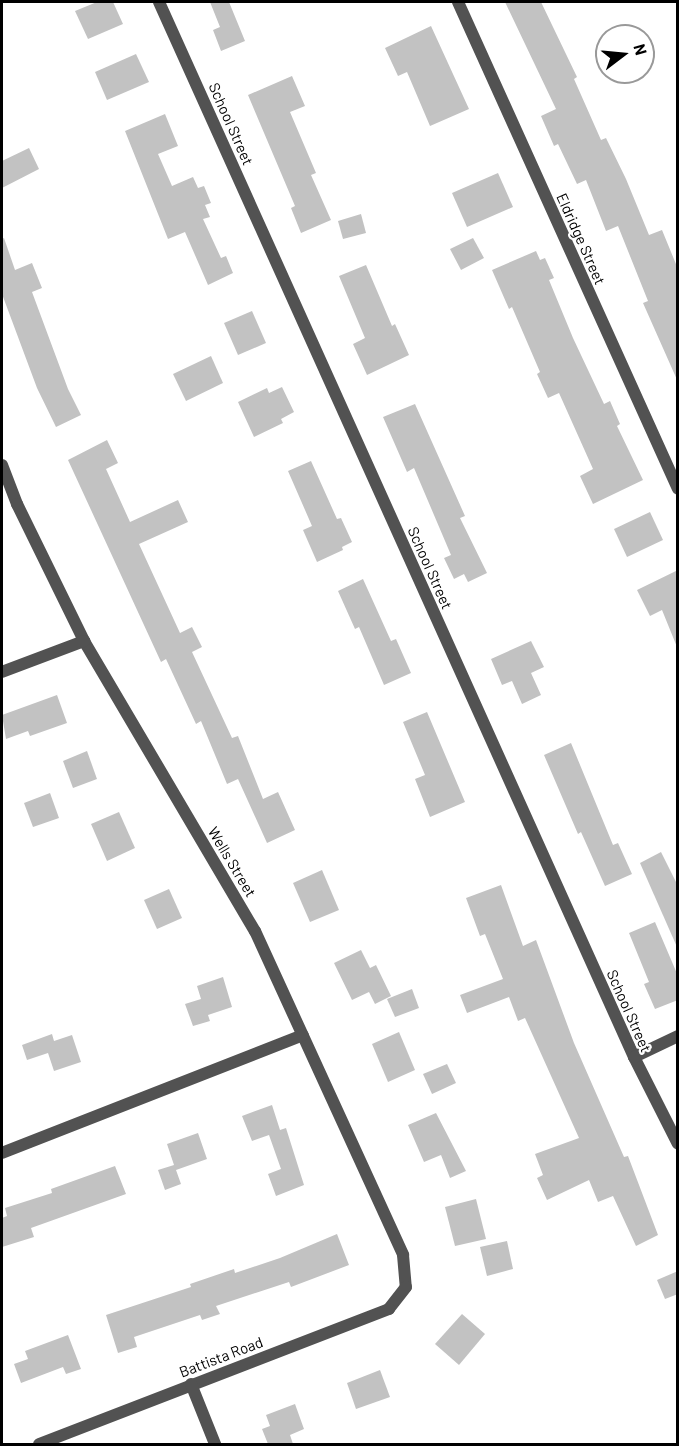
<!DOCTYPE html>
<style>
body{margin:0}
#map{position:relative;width:679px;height:1446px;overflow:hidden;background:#fff;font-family:Barlow,sans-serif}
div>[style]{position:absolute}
.building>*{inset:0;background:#c2c2c2}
.minor>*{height:12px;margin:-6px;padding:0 6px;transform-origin:6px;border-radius:6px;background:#525252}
span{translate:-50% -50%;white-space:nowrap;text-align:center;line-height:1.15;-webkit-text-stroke:4.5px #fff;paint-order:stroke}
.street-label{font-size:15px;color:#000}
.frame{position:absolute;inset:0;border:3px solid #000;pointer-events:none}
.north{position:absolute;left:595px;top:24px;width:60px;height:60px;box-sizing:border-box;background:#fff;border:2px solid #999;border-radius:50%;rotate:74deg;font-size:16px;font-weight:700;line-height:24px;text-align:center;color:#000}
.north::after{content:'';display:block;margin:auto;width:21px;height:27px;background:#000;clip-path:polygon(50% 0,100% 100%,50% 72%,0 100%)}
</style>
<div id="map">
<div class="building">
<div style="clip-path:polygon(97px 2px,113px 2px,123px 24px,88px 39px,75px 11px)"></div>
<div style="clip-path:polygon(210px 2px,229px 2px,245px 41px,221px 51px,213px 30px,220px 27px)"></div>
<div style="clip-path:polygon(505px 2px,541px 2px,577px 77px,574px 79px,601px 140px,606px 138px,626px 179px,649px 235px,662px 230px,678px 269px,678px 382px,643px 303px,648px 301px,618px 226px,606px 231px,586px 180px,577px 184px,558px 144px,554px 146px,541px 116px,556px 109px)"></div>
<div style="clip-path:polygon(431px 26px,469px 109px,430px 126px,407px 72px,398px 76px,385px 48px)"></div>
<div style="clip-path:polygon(136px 54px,149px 82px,107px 100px,95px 72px)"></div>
<div style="clip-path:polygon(292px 76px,305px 106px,290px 112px,316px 173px,311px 175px,331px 220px,301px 233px,291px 208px,295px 206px,248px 95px)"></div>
<div style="clip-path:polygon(165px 114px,178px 146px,158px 154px,172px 186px,193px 177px,198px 188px,204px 186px,211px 203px,205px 205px,210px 217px,203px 219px,221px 258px,226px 256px,233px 273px,208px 285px,185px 232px,168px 239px,125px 131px)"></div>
<div style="clip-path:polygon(29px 148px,39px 169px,2px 188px,2px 161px)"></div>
<div style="clip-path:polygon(498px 173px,513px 207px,467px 227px,452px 193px)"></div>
<div style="clip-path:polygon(361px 214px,366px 233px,343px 239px,338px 221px)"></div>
<div style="clip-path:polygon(4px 238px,15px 270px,32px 263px,42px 288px,32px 292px,68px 389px,81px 415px,56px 427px,37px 388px,2px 294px,2px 239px)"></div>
<div style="clip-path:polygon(473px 238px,484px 258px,461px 270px,450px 249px)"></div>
<div style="clip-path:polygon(536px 251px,540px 260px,545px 258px,554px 278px,549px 280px,573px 338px,604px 404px,610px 401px,620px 424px,617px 426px,643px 480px,593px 504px,580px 476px,593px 469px,559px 393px,548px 398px,537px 374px,540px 372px,512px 307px,509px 309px,492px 270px)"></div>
<div style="clip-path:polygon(366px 265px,392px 326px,395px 324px,409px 355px,367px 375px,353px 344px,365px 338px,339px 276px)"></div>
<div style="clip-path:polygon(252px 311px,266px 343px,238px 355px,224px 323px)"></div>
<div style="clip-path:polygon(211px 356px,223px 383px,186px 401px,173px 374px)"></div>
<div style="clip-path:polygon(282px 387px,294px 412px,281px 419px,283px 423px,254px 437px,238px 402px,267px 388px,269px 393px)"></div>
<div style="clip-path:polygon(415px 404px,465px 516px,460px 518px,487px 573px,468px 582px,464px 574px,454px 579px,444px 558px,451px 555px,414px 468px,407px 472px,383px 417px)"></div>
<div style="clip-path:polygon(107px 440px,118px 463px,106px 469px,130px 522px,178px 500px,188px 522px,139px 544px,180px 633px,192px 627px,202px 647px,192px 652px,232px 738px,238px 736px,263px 799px,278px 792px,295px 830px,267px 843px,238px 779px,227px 784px,201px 721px,196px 724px,166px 659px,161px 662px,68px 460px)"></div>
<div style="clip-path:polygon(311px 461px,337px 519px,341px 518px,352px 542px,342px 547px,343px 550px,317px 562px,303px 530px,312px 526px,288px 471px)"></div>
<div style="clip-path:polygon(650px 512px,663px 540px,627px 557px,614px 529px)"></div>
<div style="clip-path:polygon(678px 570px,678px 647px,677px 647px,662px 610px,650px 616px,637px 590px)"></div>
<div style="clip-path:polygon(363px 579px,391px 641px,396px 639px,411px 673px,384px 685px,359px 627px,355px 629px,338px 591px)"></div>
<div style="clip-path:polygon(531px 641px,544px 667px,531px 673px,541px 695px,522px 704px,512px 681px,502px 685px,491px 659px)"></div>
<div style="clip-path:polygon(57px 695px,67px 723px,30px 736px,28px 731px,6px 739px,2px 715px)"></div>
<div style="clip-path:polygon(427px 712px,465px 802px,430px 817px,415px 779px,425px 775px,403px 722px)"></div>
<div style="clip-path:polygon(571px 743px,613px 845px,618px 843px,632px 874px,605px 886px,581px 832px,578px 834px,544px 755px)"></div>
<div style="clip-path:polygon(87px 751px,97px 779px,73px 788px,63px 761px)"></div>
<div style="clip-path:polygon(50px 793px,59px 818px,33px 827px,24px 803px)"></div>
<div style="clip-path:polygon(119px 812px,135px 848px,107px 861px,91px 824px)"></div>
<div style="clip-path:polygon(661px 852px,678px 886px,677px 947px,640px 863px)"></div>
<div style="clip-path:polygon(322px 870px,339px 910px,310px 922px,293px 883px)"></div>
<div style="clip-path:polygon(501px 885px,523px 946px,536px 940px,574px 1043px,624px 1157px,628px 1156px,658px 1235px,636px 1246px,613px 1196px,598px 1202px,589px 1180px,547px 1200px,537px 1178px,543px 1175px,535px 1154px,579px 1138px,525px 1018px,518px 1021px,509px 997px,467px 1013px,460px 995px,503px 979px,485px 934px,480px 936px,466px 898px)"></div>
<div style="clip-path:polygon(169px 889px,182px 918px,157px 929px,144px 900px)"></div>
<div style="clip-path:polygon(655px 922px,678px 976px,678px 1000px,655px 1009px,644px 984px,649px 982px,629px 933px)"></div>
<div style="clip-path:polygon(361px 950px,370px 968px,376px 965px,391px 996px,375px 1004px,369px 992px,352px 1000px,334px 963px)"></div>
<div style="clip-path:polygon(223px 977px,232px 1007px,208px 1015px,210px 1021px,193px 1026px,185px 1004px,201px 999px,197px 986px)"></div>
<div style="clip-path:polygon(412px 989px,419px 1008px,395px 1017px,387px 999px)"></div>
<div style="clip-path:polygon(399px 1032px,415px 1070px,388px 1082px,372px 1044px)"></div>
<div style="clip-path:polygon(52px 1034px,54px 1041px,72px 1035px,81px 1062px,54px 1071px,48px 1053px,27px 1060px,22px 1045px)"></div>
<div style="clip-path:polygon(447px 1064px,456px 1083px,432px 1094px,423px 1074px)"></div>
<div style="clip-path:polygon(272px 1105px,280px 1130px,286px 1128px,304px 1185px,276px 1196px,268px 1174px,281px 1169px,269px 1135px,252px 1141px,242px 1116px)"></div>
<div style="clip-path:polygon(436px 1113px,466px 1171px,450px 1178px,441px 1155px,424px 1162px,408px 1125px)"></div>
<div style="clip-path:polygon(198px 1133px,207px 1159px,176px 1170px,181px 1184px,165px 1190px,158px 1170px,174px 1165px,167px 1144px)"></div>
<div style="clip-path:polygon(115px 1166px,126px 1194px,31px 1228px,34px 1237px,2px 1247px,2px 1218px,7px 1216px,5px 1208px,52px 1193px,51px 1189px)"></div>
<div style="clip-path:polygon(476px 1199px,486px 1239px,455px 1246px,445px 1207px)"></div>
<div style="clip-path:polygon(337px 1234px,349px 1265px,291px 1287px,289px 1282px,216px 1306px,220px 1314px,202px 1320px,200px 1315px,134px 1337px,137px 1347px,118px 1353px,106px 1315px,191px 1287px,190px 1284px,234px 1269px,235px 1273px,280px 1258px)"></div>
<div style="clip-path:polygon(507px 1241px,513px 1269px,487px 1276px,480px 1247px)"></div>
<div style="clip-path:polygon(678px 1271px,678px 1294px,665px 1299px,657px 1280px)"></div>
<div style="clip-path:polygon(462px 1314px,485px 1334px,459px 1365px,435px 1344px)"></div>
<div style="clip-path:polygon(68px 1335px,81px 1369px,66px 1374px,63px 1367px,21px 1383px,14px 1364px,28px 1359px,25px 1351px)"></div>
<div style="clip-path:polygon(380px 1370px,390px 1397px,356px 1409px,347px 1383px)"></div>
<div style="clip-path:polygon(295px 1404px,304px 1429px,290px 1435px,293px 1444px,268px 1444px,262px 1429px,270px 1426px,266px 1415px)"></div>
</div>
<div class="minor">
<div style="left:159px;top:2px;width:1157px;rotate:65.76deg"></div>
<div style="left:634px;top:1057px;width:97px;rotate:63.2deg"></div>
<div style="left:458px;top:2px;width:534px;rotate:65.69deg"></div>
<div style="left:2px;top:465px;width:42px;rotate:69deg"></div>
<div style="left:17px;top:504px;width:153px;rotate:63.9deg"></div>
<div style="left:84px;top:641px;width:337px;rotate:59.5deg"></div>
<div style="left:255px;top:931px;width:356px;rotate:65.4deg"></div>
<div style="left:403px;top:1255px;width:32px;rotate:85deg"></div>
<div style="left:406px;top:1287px;width:28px;rotate:128deg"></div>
<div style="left:389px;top:1309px;width:375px;rotate:158.9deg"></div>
<div style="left:2px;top:672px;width:88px;rotate:-20.7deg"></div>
<div style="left:634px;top:1057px;width:49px;rotate:-25.5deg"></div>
<div style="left:2px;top:1153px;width:323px;rotate:-21.4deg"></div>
<div style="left:191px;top:1384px;width:65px;rotate:68.2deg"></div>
</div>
<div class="street-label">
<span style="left:231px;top:124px;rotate:66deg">School Street</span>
<span style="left:581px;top:239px;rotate:66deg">Eldridge Street</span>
<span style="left:430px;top:568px;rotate:66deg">School Street</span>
<span style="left:232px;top:862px;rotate:59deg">Wells Street</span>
<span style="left:629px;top:1011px;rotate:66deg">School Street</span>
<span style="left:221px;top:1357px;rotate:-21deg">Battista Road</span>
</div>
<div class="frame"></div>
<div class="north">N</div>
</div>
